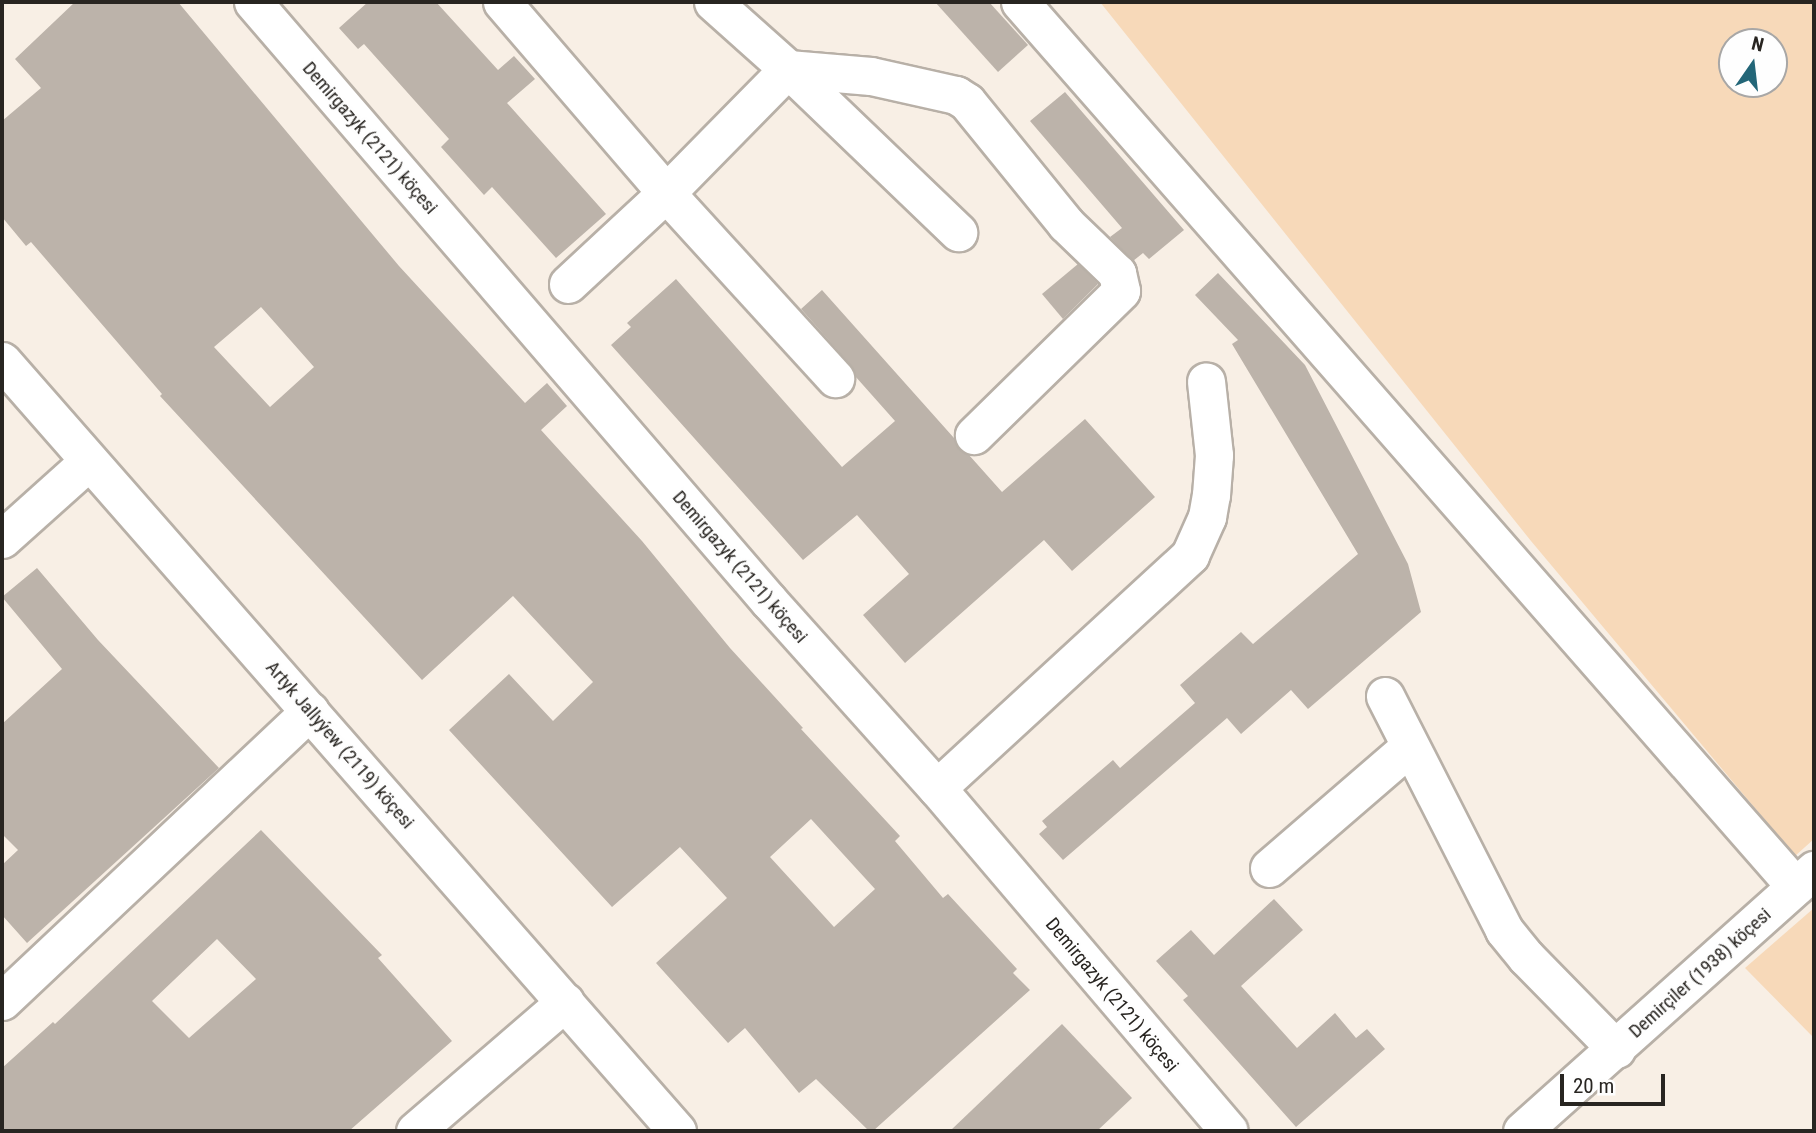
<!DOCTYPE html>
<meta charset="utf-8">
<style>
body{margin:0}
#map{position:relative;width:1816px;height:1133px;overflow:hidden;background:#f8efe5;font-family:"Roboto Condensed",sans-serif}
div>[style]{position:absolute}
.green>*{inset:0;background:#f7d9b9}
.building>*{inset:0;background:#bcb3aa}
.roads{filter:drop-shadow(2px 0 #b8b0a7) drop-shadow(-2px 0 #b8b0a7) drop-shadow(0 2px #b8b0a7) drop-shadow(0 -2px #b8b0a7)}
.minor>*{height:37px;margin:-18.5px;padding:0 18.5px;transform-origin:18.5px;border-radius:18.5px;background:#fff}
span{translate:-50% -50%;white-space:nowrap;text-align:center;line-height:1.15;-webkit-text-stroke:5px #fefefe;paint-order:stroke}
.street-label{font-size:19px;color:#282521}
.frame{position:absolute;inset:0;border:4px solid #282521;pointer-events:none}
.north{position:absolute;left:1718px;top:28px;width:70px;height:70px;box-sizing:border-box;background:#fefefe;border:2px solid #a8a7a6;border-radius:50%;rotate:14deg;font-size:19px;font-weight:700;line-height:28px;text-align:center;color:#282521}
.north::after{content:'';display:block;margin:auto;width:24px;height:32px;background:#236678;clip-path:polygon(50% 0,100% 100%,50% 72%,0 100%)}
.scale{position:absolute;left:1560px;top:1074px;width:105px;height:32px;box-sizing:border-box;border:4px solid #282521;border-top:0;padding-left:9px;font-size:21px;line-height:24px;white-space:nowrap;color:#282521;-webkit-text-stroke:5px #fefefe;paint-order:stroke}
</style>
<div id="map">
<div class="green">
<div style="clip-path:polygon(evenodd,1100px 2px,1814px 2px,1814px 839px,1795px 856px,1531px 541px,1100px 2px,1732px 42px,1774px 42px,1774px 84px,1732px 84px,1732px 42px)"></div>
<div style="clip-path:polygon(1814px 908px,1814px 1038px,1745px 968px)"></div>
</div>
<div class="building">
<div style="clip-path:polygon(evenodd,75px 2px,178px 2px,399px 266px,525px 403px,547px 383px,567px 406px,541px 430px,642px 541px,730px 648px,803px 728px,801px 729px,900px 836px,895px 841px,943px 898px,948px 894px,1017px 969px,1013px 973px,1030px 990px,873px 1131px,869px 1131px,816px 1079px,799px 1093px,745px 1028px,728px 1043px,656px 963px,727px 898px,680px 847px,612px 907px,449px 730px,509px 674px,553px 721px,593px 682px,513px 596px,422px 680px,160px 396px,162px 394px,31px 242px,26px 246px,2px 217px,2px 121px,41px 88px,15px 59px,75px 2px,261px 307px,314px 367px,270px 407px,214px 347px,261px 307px,75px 2px,811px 819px,875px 889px,834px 927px,770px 857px,811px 819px)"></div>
<div style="clip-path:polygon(368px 2px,436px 2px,498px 70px,514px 56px,535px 79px,507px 103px,606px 214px,556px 258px,492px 187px,484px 195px,441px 147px,449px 139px,364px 44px,358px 49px,339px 28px)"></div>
<div style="clip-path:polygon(935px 2px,989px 2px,1028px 45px,998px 72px)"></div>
<div style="clip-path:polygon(1065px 92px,1184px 230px,1149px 259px,1143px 253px,1133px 261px,1110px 237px,1122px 228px,1030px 121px)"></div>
<div style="clip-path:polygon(1078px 264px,1098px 284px,1063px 319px,1042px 294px)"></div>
<div style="clip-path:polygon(1218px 273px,1305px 365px,1408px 564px,1421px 612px,1308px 709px,1291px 690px,1241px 734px,1227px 718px,1063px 860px,1039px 834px,1047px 827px,1042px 821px,1113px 760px,1120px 768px,1195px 703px,1180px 685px,1241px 632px,1253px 644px,1358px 554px,1232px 344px,1238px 340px,1195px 295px)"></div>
<div style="clip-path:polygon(676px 279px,842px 467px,895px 421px,855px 376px,850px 364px,801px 309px,822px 290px,954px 438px,959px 449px,969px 455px,1002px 492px,1085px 419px,1155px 497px,1072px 571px,1044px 540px,905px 663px,863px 615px,909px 574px,857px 515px,803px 560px,611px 345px,631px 327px,627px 323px)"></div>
<div style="clip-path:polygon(37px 568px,98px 640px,219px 768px,27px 943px,2px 915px,2px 865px,18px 850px,2px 834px,2px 724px,62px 669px,2px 597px)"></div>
<div style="clip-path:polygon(evenodd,261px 830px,382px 955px,378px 958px,452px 1041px,349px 1131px,2px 1131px,2px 1068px,53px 1022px,55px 1024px,261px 830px,217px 939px,256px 979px,189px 1038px,152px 1001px,217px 939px)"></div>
<div style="clip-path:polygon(1274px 899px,1303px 930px,1241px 986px,1297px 1048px,1335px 1013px,1356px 1038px,1367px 1029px,1385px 1049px,1296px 1127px,1183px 1000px,1188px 996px,1156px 961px,1191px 930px,1214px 955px)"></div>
<div style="clip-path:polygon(1062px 1024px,1132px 1098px,1097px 1131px,950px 1131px)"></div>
</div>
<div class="roads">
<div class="minor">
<div style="left:253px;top:2px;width:791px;rotate:49.26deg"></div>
<div style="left:769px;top:601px;width:251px;rotate:48.1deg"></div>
<div style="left:937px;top:788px;width:450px;rotate:49.6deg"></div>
<div style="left:502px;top:2px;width:252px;rotate:49.3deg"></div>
<div style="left:666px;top:193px;width:251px;rotate:47.6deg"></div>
<div style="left:713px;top:2px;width:101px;rotate:41.8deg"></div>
<div style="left:788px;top:69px;width:83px;rotate:4.8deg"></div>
<div style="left:871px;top:76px;width:87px;rotate:12.6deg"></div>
<div style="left:956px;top:95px;width:13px;rotate:32deg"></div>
<div style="left:967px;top:102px;width:157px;rotate:50.9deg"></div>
<div style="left:1066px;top:224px;width:71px;rotate:43.9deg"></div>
<div style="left:1117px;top:273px;width:18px;rotate:77deg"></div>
<div style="left:1121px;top:291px;width:206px;rotate:135.6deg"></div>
<div style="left:1020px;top:2px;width:1176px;rotate:48.76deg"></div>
<div style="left:568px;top:284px;width:134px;rotate:-42.9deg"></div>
<div style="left:666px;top:193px;width:174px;rotate:-45.5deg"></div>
<div style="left:788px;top:69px;width:236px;rotate:43.8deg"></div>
<div style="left:2px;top:361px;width:1024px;rotate:48.76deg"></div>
<div style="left:2px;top:539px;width:117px;rotate:-41.9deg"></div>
<div style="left:1385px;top:696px;width:263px;rotate:63deg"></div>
<div style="left:1504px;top:930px;width:35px;rotate:51deg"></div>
<div style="left:1526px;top:957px;width:129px;rotate:45.6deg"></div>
<div style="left:937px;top:788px;width:344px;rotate:-42.6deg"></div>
<div style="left:1190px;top:555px;width:42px;rotate:-65.9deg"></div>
<div style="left:1207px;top:517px;width:22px;rotate:-80deg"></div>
<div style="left:1211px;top:495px;width:40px;rotate:-85.7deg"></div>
<div style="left:1214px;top:455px;width:74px;rotate:-96.2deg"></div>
<div style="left:1269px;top:868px;width:185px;rotate:-40.8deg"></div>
<div style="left:2px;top:1001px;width:423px;rotate:-43.3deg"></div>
<div style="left:415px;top:1131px;width:198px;rotate:-40.7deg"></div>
<div style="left:1522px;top:1131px;width:392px;rotate:-41.8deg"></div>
</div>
</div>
<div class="street-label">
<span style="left:370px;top:138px;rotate:49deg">Demirgazyk (2121) köçesi</span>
<span style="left:740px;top:567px;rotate:49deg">Demirgazyk (2121) köçesi</span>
<span style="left:340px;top:745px;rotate:49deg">Artyk Jallyýew (2119) köçesi</span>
<span style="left:1700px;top:973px;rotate:-42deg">Demirçiler (1938) köçesi</span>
<span style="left:1112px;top:995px;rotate:50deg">Demirgazyk (2121) köçesi</span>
</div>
<div class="frame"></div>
<div class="north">N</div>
<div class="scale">20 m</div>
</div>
